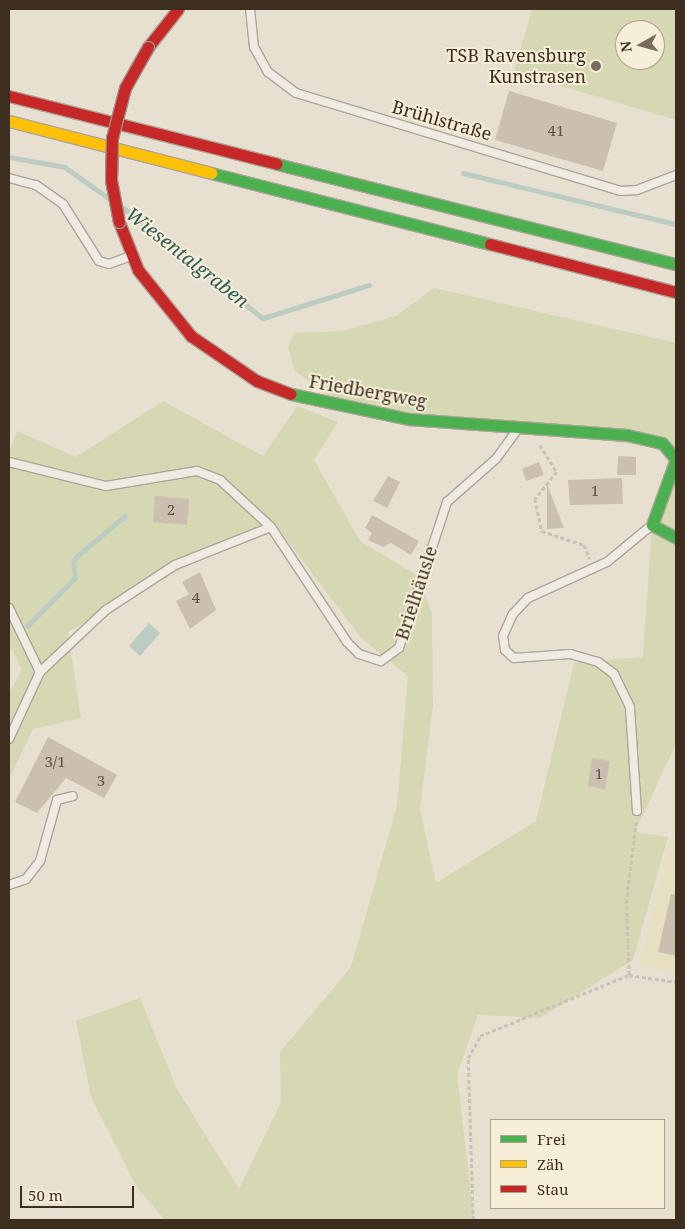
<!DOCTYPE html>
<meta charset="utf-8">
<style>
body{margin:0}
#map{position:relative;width:685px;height:1229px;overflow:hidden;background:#e7e0d1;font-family:"Noto Serif",serif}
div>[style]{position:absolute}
.farmland>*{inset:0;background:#e6dfc2}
.green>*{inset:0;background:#d6d7b3}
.water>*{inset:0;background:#bcccc2}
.stream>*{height:4.5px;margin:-2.25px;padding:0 2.25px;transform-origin:2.25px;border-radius:2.25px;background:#bcccc2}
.building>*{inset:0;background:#cbbfb2}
.path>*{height:2.5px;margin-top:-1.25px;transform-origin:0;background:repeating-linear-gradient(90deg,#c8c2b9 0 4px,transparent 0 6.5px)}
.roads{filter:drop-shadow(1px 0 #ada599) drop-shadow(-1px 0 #ada599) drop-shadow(0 1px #ada599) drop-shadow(0 -1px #ada599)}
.lane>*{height:8px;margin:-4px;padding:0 4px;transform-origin:4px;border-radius:4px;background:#efebe3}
.fast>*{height:11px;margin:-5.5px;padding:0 5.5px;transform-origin:5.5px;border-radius:5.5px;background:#4caf50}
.slow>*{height:11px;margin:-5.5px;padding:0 5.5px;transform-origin:5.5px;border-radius:5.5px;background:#ffc107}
.jam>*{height:11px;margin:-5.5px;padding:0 5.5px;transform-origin:5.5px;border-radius:5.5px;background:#c62828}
.bridges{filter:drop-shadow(1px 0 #9c958a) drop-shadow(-1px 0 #9c958a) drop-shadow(0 1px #9c958a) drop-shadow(0 -1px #9c958a)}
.jam-bridge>*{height:11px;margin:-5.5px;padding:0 5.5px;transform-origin:5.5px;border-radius:5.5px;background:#c62828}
.dots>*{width:14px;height:14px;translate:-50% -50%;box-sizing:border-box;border:2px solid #f7eed8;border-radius:50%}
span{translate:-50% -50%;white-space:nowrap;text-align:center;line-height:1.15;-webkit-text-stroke:4px #f7eed8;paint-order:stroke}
.number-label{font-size:15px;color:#605244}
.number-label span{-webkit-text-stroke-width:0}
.poi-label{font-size:18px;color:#3d2e20}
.right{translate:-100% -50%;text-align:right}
.street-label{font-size:18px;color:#3d2e20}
.water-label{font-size:19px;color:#2f5d5a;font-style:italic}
.frame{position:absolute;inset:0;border:10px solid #3d2e20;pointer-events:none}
.legend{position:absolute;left:490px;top:1119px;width:175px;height:90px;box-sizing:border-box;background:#f7eed8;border:1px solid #ada18e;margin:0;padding:6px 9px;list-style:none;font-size:15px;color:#3d2e20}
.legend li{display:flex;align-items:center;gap:10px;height:25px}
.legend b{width:25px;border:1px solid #ada18e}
.north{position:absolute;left:615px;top:20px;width:50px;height:50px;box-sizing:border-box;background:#f7eed8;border:1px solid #ada18e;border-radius:50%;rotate:263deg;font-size:14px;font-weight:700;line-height:20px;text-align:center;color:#3d2e20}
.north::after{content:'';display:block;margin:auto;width:18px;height:22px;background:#786c5e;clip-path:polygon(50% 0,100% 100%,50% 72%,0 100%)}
.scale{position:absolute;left:20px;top:1186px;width:114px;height:22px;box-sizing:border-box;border:2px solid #3d2e20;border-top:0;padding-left:6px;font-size:15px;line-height:18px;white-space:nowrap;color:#3d2e20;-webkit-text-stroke:4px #f7eed8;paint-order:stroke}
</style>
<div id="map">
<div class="farmland">
<div style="clip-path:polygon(671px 837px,676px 838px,676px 974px,639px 964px)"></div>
</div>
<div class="green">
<div style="clip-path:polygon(evenodd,532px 9px,676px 9px,676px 120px,514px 72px,532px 9px,625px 30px,655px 30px,655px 60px,625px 60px,625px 30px)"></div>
<div style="clip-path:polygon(434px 288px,676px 343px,676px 744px,635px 832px,668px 837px,633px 960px,540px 1018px,478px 1015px,457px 1074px,474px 1220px,165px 1220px,136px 1186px,91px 1097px,76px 1021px,140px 998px,177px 1089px,239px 1189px,281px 1102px,280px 1052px,351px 967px,397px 806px,408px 676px,361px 638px,272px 520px,68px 632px,81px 718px,33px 729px,9px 779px,9px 693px,22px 670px,9px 644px,9px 453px,17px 431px,76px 457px,163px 401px,263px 456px,297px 406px,338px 422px,314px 460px,360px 541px,417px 575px,432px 613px,433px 705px,420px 809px,436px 883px,536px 821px,574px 663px,643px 657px,652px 525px,671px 449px,346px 409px,295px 371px,288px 347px,294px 333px,342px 331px,396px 316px)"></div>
</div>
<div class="water">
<div style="clip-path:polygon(149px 623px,160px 633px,140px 656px,129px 646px)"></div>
</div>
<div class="stream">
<div style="left:9px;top:157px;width:57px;rotate:10.1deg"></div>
<div style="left:65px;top:167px;width:52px;rotate:35.5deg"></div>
<div style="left:463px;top:173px;width:219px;rotate:13.5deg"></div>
<div style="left:124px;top:208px;width:177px;rotate:38.4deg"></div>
<div style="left:263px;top:318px;width:111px;rotate:-17.3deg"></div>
<div style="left:27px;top:626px;width:68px;rotate:-45deg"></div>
<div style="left:75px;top:578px;width:16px;rotate:-97deg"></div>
<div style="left:73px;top:562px;width:9px;rotate:-54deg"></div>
<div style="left:78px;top:555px;width:61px;rotate:-39.7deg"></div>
</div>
<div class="building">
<div style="clip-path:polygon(509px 91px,617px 123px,603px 171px,495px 140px)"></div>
<div style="clip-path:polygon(618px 456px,636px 457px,636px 475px,617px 475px)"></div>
<div style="clip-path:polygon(539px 462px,544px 475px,526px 481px,522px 469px)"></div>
<div style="clip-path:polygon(388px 476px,400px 482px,387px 508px,373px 501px)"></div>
<div style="clip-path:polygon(622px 478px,623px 504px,570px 505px,568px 480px)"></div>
<div style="clip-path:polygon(547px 484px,564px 528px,547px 529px)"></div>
<div style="clip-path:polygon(155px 496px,189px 499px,187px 525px,153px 522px)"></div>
<div style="clip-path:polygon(372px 515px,419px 541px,411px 555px,391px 543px,383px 547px,368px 540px,372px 533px,365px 528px)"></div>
<div style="clip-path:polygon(200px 572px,216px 610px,190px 629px,176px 601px,189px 594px,182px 582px)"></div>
<div style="clip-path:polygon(48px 737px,117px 775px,104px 798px,66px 778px,37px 813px,15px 802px)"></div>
<div style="clip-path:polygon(592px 758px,610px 761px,605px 789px,588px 786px)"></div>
<div style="clip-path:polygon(671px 894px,676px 895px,676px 956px,658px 952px)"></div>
</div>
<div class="path">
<div style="left:540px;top:445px;width:32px;rotate:58deg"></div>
<div style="left:557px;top:472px;width:35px;rotate:129deg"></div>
<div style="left:535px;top:499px;width:33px;rotate:78deg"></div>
<div style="left:542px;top:531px;width:44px;rotate:18.4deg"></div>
<div style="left:584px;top:545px;width:15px;rotate:67deg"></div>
<div style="left:629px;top:975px;width:72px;rotate:-92.4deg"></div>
<div style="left:626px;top:903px;width:82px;rotate:-83deg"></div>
<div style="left:473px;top:1220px;width:162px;rotate:-91.8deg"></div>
<div style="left:468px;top:1058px;width:25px;rotate:-61deg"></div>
<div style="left:480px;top:1036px;width:161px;rotate:-22.3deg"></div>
<div style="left:629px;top:975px;width:48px;rotate:8.5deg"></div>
</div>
<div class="roads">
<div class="lane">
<div style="left:250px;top:9px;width:38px;rotate:84deg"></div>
<div style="left:254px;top:47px;width:29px;rotate:61deg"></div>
<div style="left:268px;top:72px;width:35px;rotate:37deg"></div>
<div style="left:296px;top:93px;width:338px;rotate:16.8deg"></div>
<div style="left:620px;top:191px;width:17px;rotate:-3deg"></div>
<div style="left:637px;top:190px;width:42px;rotate:-21deg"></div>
<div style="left:9px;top:178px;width:28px;rotate:15deg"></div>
<div style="left:36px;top:185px;width:33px;rotate:35deg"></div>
<div style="left:63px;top:204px;width:67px;rotate:57.7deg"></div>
<div style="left:99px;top:261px;width:10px;rotate:17deg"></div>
<div style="left:109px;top:264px;width:23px;rotate:-20deg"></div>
<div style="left:9px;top:462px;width:100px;rotate:13.9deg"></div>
<div style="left:106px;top:486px;width:92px;rotate:-9.4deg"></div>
<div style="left:197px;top:471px;width:25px;rotate:21deg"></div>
<div style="left:220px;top:480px;width:69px;rotate:42.7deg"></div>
<div style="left:271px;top:527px;width:138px;rotate:56.5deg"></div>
<div style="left:347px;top:642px;width:17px;rotate:45deg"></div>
<div style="left:359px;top:654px;width:23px;rotate:18deg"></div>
<div style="left:381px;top:661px;width:22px;rotate:-36deg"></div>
<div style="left:399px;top:648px;width:154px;rotate:-71.8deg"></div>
<div style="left:447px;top:502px;width:65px;rotate:-41.3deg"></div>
<div style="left:496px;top:459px;width:37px;rotate:-54deg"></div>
<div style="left:9px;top:608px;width:71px;rotate:64.2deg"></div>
<div style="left:9px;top:739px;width:74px;rotate:-65.2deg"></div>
<div style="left:40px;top:672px;width:91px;rotate:-43.2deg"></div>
<div style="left:106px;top:610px;width:82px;rotate:-33.1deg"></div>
<div style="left:175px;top:565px;width:103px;rotate:-21.6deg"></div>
<div style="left:637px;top:811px;width:104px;rotate:-93.9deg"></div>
<div style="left:630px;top:707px;width:37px;rotate:-116deg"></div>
<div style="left:614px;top:674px;width:20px;rotate:-143deg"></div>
<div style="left:598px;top:662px;width:29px;rotate:-164deg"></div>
<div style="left:570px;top:654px;width:56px;rotate:175.9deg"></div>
<div style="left:514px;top:658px;width:12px;rotate:-138deg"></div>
<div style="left:505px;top:650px;width:14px;rotate:-98deg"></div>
<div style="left:503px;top:636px;width:24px;rotate:-66deg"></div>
<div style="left:513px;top:614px;width:22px;rotate:-47deg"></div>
<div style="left:528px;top:598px;width:87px;rotate:-24.5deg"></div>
<div style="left:607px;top:562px;width:58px;rotate:-39.4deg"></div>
<div style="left:9px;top:885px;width:18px;rotate:-19deg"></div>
<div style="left:26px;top:879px;width:23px;rotate:-52deg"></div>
<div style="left:40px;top:861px;width:63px;rotate:-74.4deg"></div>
<div style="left:57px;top:800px;width:16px;rotate:-14deg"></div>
</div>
<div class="fast">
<div style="left:277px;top:164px;width:411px;rotate:14.1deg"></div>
<div style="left:211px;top:173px;width:288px;rotate:14.3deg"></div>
<div style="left:291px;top:394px;width:121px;rotate:12deg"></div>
<div style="left:409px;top:419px;width:219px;rotate:4.2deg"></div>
<div style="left:627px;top:435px;width:36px;rotate:13deg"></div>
<div style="left:662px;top:443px;width:21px;rotate:49deg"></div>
<div style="left:676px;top:459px;width:70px;rotate:110deg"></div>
<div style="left:652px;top:525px;width:27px;rotate:28deg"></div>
</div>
<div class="slow">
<div style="left:9px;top:121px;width:209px;rotate:14.4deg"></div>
</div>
<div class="jam">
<div style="left:148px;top:47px;width:48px;rotate:-51.7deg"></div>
<div style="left:9px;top:96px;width:276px;rotate:14.2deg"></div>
<div style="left:119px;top:222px;width:52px;rotate:68.4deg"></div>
<div style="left:138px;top:270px;width:85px;rotate:51.2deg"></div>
<div style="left:191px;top:336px;width:80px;rotate:34.3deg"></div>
<div style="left:257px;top:381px;width:36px;rotate:21deg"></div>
<div style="left:490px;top:244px;width:192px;rotate:14.5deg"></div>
</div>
</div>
<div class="bridges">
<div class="jam-bridge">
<div style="left:119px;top:222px;width:43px;rotate:-100.8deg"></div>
<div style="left:111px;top:180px;width:42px;rotate:-88.6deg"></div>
<div style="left:112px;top:138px;width:52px;rotate:-75.4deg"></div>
<div style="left:125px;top:88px;width:47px;rotate:-60.7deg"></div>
</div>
</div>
<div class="dots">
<div style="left:596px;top:66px;background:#786c5e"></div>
</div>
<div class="number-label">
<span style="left:556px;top:131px">41</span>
<span style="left:595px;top:491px">1</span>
<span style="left:171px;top:510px">2</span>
<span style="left:196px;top:598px">4</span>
<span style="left:55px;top:762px">3/1</span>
<span style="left:599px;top:774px">1</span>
<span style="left:101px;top:781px">3</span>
</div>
<div class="poi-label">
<span class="right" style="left:586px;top:66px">TSB Ravensburg<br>Kunstrasen</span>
</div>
<div class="street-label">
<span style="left:442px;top:120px;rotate:16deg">Brühlstraße</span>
<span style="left:368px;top:391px;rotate:10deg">Friedbergweg</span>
<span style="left:416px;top:593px;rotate:-72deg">Brielhäusle</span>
</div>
<div class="water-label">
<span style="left:187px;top:258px;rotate:38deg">Wiesentalgraben</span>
</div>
<div class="frame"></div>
<ul class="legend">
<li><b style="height:6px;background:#4caf50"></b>Frei</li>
<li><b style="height:6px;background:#ffc107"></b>Zäh</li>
<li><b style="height:6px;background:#c62828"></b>Stau</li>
</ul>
<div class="north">N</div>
<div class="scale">50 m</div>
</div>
